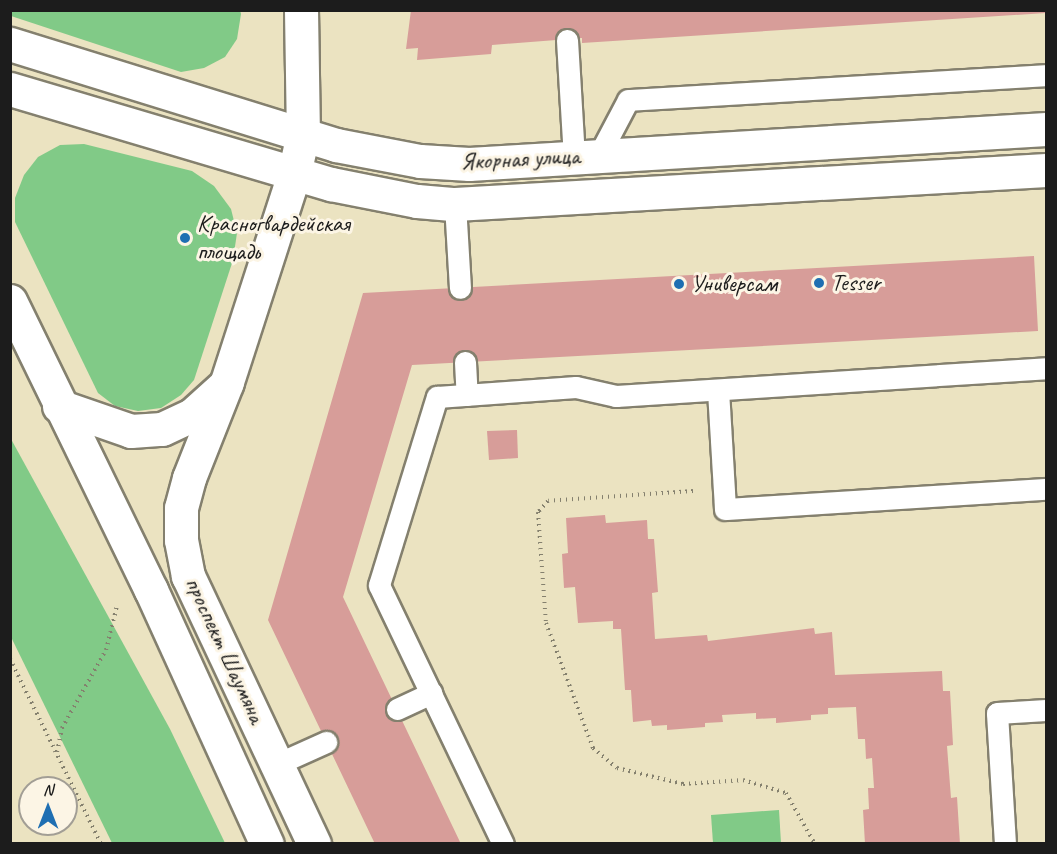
<!DOCTYPE html>
<meta charset="utf-8">
<style>
body{margin:0}
#map{position:relative;width:1057px;height:854px;overflow:hidden;background:#ebe3c1;font-family:Caveat,sans-serif}
div>[style]{position:absolute}
.green>*{inset:0;background:#81ca87}
.building>*{inset:0;background:#d79d99}
.path>*{height:4px;margin-top:-2px;transform-origin:0;background:repeating-linear-gradient(90deg,#84806e 0 1.5px,transparent 0 6px)}
.roads{filter:drop-shadow(2px 0 #84806e) drop-shadow(-2px 0 #84806e) drop-shadow(0 2px #84806e) drop-shadow(0 -2px #84806e)}
.lane>*{height:21px;margin:-10.5px;padding:0 10.5px;transform-origin:10.5px;border-radius:10.5px;background:#fff}
.secondary>*{height:33px;margin:-16.5px;padding:0 16.5px;transform-origin:16.5px;border-radius:16.5px;background:#fff}
.dots>*{width:16px;height:16px;translate:-50% -50%;box-sizing:border-box;border:3px solid #fcf5e5;border-radius:50%}
span{translate:-50% -50%;white-space:nowrap;text-align:center;line-height:1.15;-webkit-text-stroke:6px #fcf5e5;paint-order:stroke}
.street-label{font-size:24px;color:#1c1c1c}
.poi-label{font-size:24px;color:#1c1c1c}
.left{translate:0 -50%;text-align:left}
.frame{position:absolute;inset:0;border:12px solid #1c1c1c;pointer-events:none}
.north{position:absolute;left:18px;top:776px;width:60px;height:60px;box-sizing:border-box;background:#fcf5e5;border:2px solid #a29e95;border-radius:50%;rotate:0deg;font-size:16px;font-weight:700;line-height:24px;text-align:center;color:#1c1c1c}
.north::after{content:'';display:block;margin:auto;width:21px;height:27px;background:#1f6fb2;clip-path:polygon(50% 0,100% 100%,50% 72%,0 100%)}
</style>
<div id="map">
<div class="green">
<div style="clip-path:polygon(11px 10px,240px 10px,241px 14px,237px 39px,225px 57px,204px 68px,181px 72px,11px 16px)"></div>
<div style="clip-path:polygon(84px 144px,192px 171px,214px 186px,231px 209px,237px 233px,233px 260px,194px 380px,181px 395px,161px 408px,138px 411px,115px 406px,98px 393px,15px 222px,15px 198px,24px 175px,38px 157px,60px 145px)"></div>
<div style="clip-path:polygon(11px 439px,170px 729px,225px 843px,112px 843px,11px 637px)"></div>
<div style="clip-path:polygon(779px 810px,781px 843px,713px 843px,711px 815px)"></div>
</div>
<div class="building">
<div style="clip-path:polygon(411px 10px,1046px 10px,1046px 13px,582px 43px,582px 38px,492px 45px,491px 54px,417px 60px,418px 48px,406px 49px)"></div>
<div style="clip-path:polygon(1034px 256px,1038px 331px,412px 365px,343px 597px,461px 844px,375px 844px,268px 620px,363px 293px)"></div>
<div style="clip-path:polygon(517px 430px,518px 458px,489px 460px,487px 431px)"></div>
<div style="clip-path:polygon(605px 515px,606px 523px,647px 520px,648px 539px,654px 539px,658px 592px,652px 593px,655px 639px,707px 635px,708px 641px,814px 628px,815px 634px,832px 632px,835px 675px,942px 671px,943px 691px,950px 691px,953px 745px,947px 746px,951px 798px,957px 797px,960px 844px,865px 844px,863px 810px,869px 809px,868px 788px,874px 788px,872px 758px,866px 759px,865px 739px,858px 739px,856px 707px,828px 708px,828px 714px,811px 715px,811px 720px,776px 723px,776px 718px,756px 719px,756px 713px,722px 715px,723px 722px,705px 723px,705px 727px,667px 730px,667px 725px,652px 726px,651px 720px,633px 722px,631px 690px,625px 690px,621px 629px,613px 629px,613px 621px,578px 623px,575px 587px,564px 588px,562px 554px,568px 553px,566px 518px)"></div>
</div>
<div class="path">
<div style="left:693px;top:491px;width:145px;rotate:176.1deg"></div>
<div style="left:548px;top:501px;width:15px;rotate:132deg"></div>
<div style="left:538px;top:512px;width:111px;rotate:85.9deg"></div>
<div style="left:546px;top:623px;width:134px;rotate:69.4deg"></div>
<div style="left:593px;top:748px;width:31px;rotate:40deg"></div>
<div style="left:617px;top:768px;width:68px;rotate:13.6deg"></div>
<div style="left:683px;top:784px;width:60px;rotate:-3.8deg"></div>
<div style="left:743px;top:780px;width:45px;rotate:16.8deg"></div>
<div style="left:786px;top:793px;width:59px;rotate:60.4deg"></div>
<div style="left:10px;top:659px;width:206px;rotate:63.8deg"></div>
<div style="left:57px;top:752px;width:25px;rotate:-78deg"></div>
<div style="left:62px;top:728px;width:90px;rotate:-60.6deg"></div>
<div style="left:106px;top:650px;width:45px;rotate:-76deg"></div>
</div>
<div class="roads">
<div class="lane">
<div style="left:567px;top:40px;width:117px;rotate:86.6deg"></div>
<div style="left:599px;top:155px;width:62px;rotate:-62.2deg"></div>
<div style="left:628px;top:100px;width:419px;rotate:-3.4deg"></div>
<div style="left:455px;top:204px;width:84px;rotate:86.6deg"></div>
<div style="left:465px;top:362px;width:33px;rotate:87deg"></div>
<div style="left:718px;top:390px;width:119px;rotate:86.6deg"></div>
<div style="left:725px;top:509px;width:322px;rotate:-3.6deg"></div>
<div style="left:397px;top:709px;width:38px;rotate:-25deg"></div>
<div style="left:277px;top:764px;width:54px;rotate:-24.2deg"></div>
<div style="left:503px;top:844px;width:287px;rotate:-115.6deg"></div>
<div style="left:379px;top:585px;width:197px;rotate:-72.9deg"></div>
<div style="left:437px;top:397px;width:139px;rotate:-4.1deg"></div>
<div style="left:576px;top:387px;width:41px;rotate:12.7deg"></div>
<div style="left:616px;top:396px;width:431px;rotate:-3.7deg"></div>
<div style="left:1005px;top:844px;width:131px;rotate:-93.5deg"></div>
<div style="left:997px;top:713px;width:49px;rotate:-3.5deg"></div>
</div>
<div class="secondary">
<div style="left:301px;top:10px;width:124px;rotate:89.1deg"></div>
<div style="left:303px;top:134px;width:41px;rotate:102.7deg"></div>
<div style="left:294px;top:174px;width:219px;rotate:107.9deg"></div>
<div style="left:227px;top:382px;width:103px;rotate:111.6deg"></div>
<div style="left:189px;top:478px;width:31px;rotate:105deg"></div>
<div style="left:181px;top:508px;width:32px;rotate:90deg"></div>
<div style="left:181px;top:540px;width:37px;rotate:79deg"></div>
<div style="left:188px;top:576px;width:296px;rotate:64.8deg"></div>
<div style="left:10px;top:44px;width:341px;rotate:17.2deg"></div>
<div style="left:336px;top:145px;width:86px;rotate:10.8deg"></div>
<div style="left:420px;top:161px;width:49px;rotate:3.5deg"></div>
<div style="left:469px;top:164px;width:578px;rotate:-3.47deg"></div>
<div style="left:10px;top:89px;width:335px;rotate:16.5deg"></div>
<div style="left:331px;top:184px;width:88px;rotate:11.2deg"></div>
<div style="left:417px;top:201px;width:38px;rotate:5deg"></div>
<div style="left:455px;top:204px;width:592px;rotate:-3.29deg"></div>
<div style="left:10px;top:301px;width:322px;rotate:64deg"></div>
<div style="left:151px;top:590px;width:279px;rotate:65.5deg"></div>
<div style="left:59px;top:406px;width:76px;rotate:19.1deg"></div>
<div style="left:131px;top:431px;width:31px;rotate:-4deg"></div>
<div style="left:162px;top:429px;width:33px;rotate:-25deg"></div>
<div style="left:192px;top:415px;width:43px;rotate:-42.2deg"></div>
</div>
</div>
<div class="dots">
<div style="left:185px;top:238px;background:#1f6fb2"></div>
<div style="left:819px;top:283px;background:#1f6fb2"></div>
<div style="left:679px;top:284px;background:#1f6fb2"></div>
</div>
<div class="street-label">
<span style="left:520px;top:159px;rotate:-3deg">Якорная улица</span>
<span style="left:225px;top:650px;rotate:65deg">проспект Шаумяна</span>
</div>
<div class="poi-label">
<span class="left" style="left:197px;top:238px">Красногвардейская<br>площадь</span>
<span class="left" style="left:831px;top:283px">Tesser</span>
<span class="left" style="left:691px;top:284px">Универсам</span>
</div>
<div class="frame"></div>
<div class="north">N</div>
</div>
